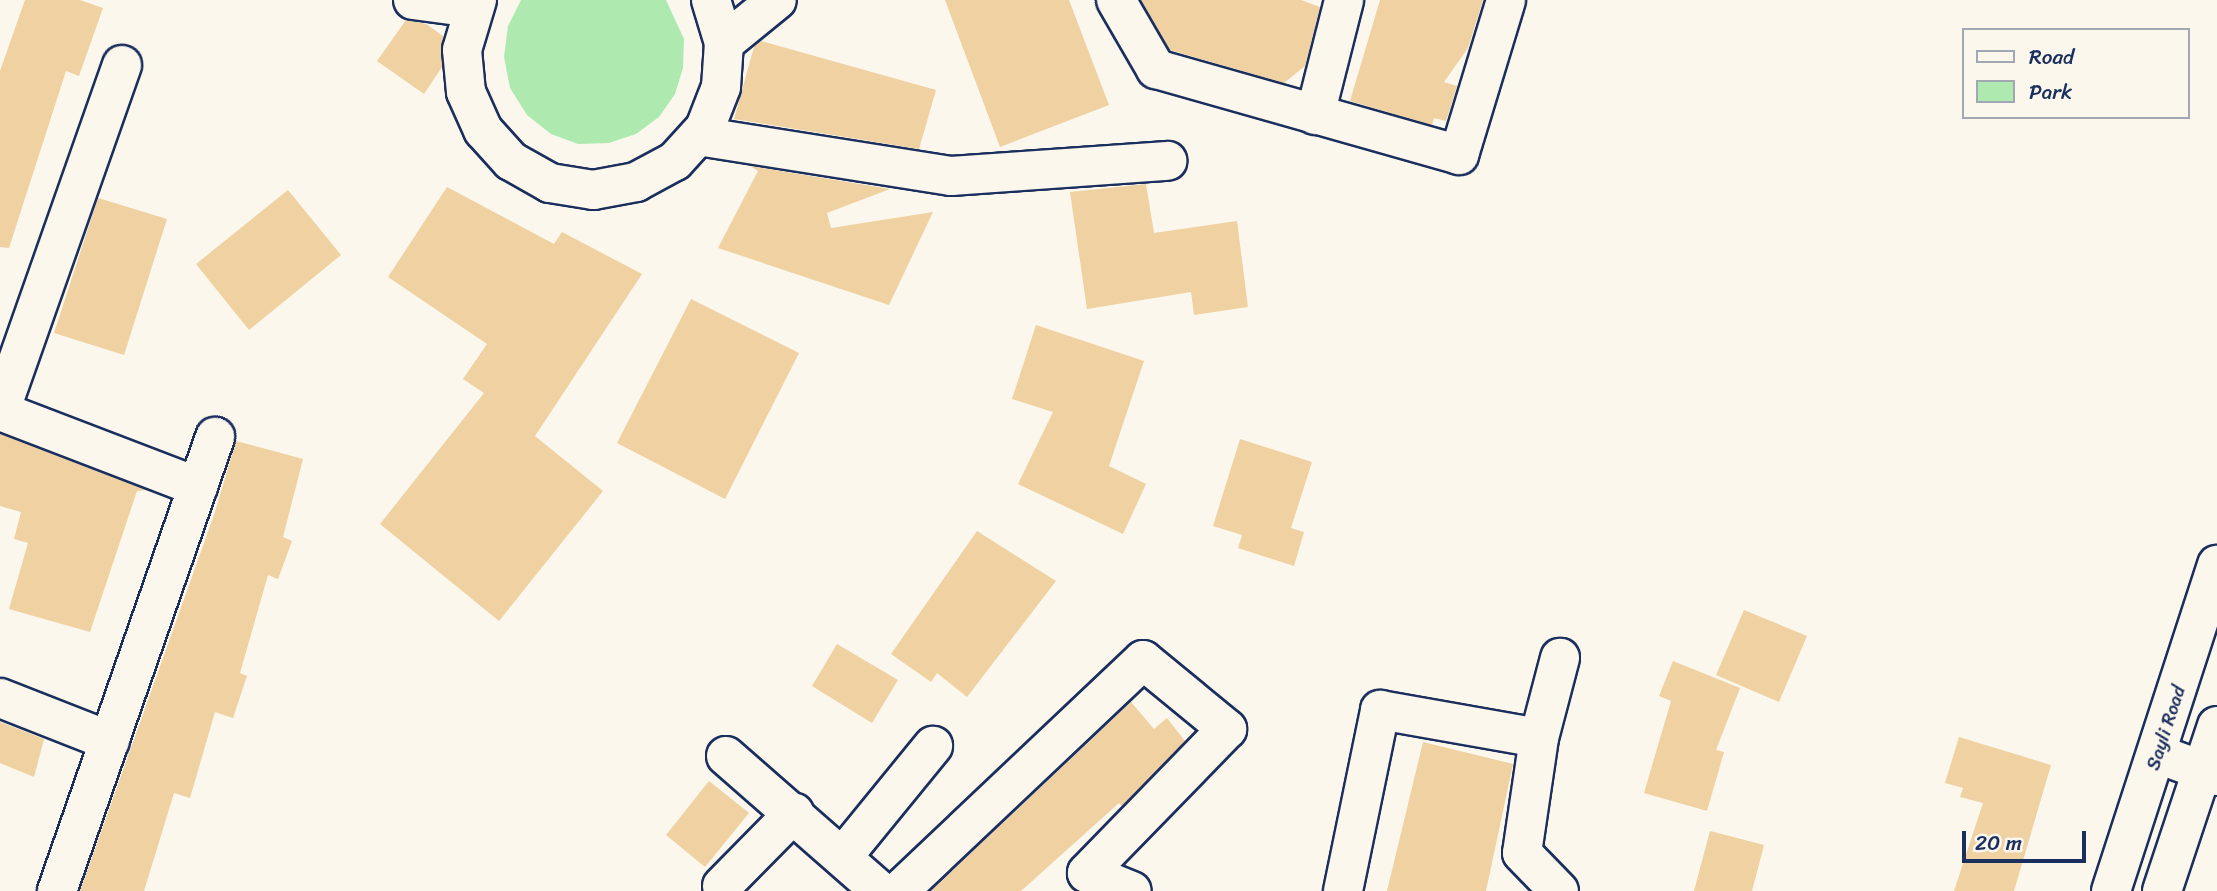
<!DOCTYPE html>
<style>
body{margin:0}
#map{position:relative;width:2217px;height:891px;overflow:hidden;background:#fbf7ec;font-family:Sriracha,sans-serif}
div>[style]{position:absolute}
.green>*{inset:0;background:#aeeab0}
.building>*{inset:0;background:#efd1a2}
.roads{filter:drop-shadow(2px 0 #1b2f5e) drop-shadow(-2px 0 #1b2f5e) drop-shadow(0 2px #1b2f5e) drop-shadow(0 -2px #1b2f5e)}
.minor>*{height:38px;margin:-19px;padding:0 19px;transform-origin:19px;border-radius:19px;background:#fbf7ec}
.major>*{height:38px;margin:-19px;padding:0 19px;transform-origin:19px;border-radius:19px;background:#fbf7ec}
span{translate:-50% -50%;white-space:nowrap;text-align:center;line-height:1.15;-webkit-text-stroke:7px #fbf7ec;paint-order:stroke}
.street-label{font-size:19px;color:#1b2f5e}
.legend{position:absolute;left:1962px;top:28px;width:228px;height:91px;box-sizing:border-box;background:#fbf7ec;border:2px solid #a1a7b3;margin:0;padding:9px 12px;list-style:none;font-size:21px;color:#1b2f5e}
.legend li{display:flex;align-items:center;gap:14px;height:35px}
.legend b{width:35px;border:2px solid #a1a7b3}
.scale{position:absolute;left:1962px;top:831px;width:124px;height:32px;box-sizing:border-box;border:4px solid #1b2f5e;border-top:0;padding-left:9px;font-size:21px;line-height:24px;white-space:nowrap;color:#1b2f5e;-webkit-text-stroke:5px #fbf7ec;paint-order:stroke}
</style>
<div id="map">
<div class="green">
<div style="clip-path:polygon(521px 0,666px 0,684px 39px,683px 68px,675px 94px,659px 117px,636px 134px,609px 143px,578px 144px,551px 134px,527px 115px,510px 88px,504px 57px,508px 26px)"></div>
</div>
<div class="building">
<div style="clip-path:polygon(25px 0,80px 0,103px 8px,79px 76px,66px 71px,9px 248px,0 247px,0 71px)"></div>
<div style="clip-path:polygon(945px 0,1069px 0,1109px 105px,1000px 147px)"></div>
<div style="clip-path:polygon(1141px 0,1301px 0,1320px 7px,1305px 66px,1284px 83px,1170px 50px)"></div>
<div style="clip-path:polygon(1380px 0,1483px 0,1468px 48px,1444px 82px,1457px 86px,1446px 121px,1434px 118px,1432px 125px,1350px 101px)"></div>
<div style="clip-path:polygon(406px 20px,426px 24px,443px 36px,442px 67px,424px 94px,377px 61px)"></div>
<div style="clip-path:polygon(761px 41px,936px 90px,919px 149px,734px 119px,754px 47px)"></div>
<div style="clip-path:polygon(750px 166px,890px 189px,827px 213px,831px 228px,933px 212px,889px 305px,718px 248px,758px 171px)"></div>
<div style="clip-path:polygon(1146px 184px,1154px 233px,1237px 221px,1248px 307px,1194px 315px,1191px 292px,1087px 309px,1070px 192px)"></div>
<div style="clip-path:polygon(447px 187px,554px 244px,562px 232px,642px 274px,535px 436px,603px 491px,499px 621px,380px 524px,484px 393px,463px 379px,487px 344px,388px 277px)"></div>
<div style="clip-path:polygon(288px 190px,341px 255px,249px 330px,196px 264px)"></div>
<div style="clip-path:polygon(98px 198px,167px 219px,124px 355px,54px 333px)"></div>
<div style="clip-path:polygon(691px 299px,799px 353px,725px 499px,617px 443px)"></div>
<div style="clip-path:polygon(1036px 325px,1144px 361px,1109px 466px,1146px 484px,1123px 534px,1018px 484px,1053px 412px,1012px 399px)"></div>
<div style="clip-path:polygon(0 434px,146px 490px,137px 491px,90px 632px,9px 609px,28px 543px,14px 539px,21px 512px,0 506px)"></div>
<div style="clip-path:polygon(1240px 439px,1312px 462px,1291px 528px,1304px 532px,1294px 566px,1238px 548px,1242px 535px,1213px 526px)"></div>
<div style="clip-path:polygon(236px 441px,303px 459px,283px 537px,292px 541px,278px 579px,268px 575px,240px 673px,247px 676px,233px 718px,215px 712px,190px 798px,174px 793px,144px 891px,80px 891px,215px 512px)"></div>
<div style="clip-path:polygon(977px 531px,1056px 581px,967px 697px,937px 673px,931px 682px,891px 654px)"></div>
<div style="clip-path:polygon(1744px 610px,1807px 636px,1779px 702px,1716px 675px)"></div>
<div style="clip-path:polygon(837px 644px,898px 680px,872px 723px,812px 686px)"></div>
<div style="clip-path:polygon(1673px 661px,1740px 688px,1716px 750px,1724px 752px,1707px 811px,1644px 793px,1671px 701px,1659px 696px)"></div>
<div style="clip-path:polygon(1131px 702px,1154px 729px,1167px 718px,1185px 741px,1122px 806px,1119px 803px,1021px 891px,931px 891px)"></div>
<div style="clip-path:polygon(0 722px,44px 739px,34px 777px,0 763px)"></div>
<div style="clip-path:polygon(1959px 737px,2051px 765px,2014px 891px,1954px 891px,1983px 803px,1960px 797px,1963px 788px,1945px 783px)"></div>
<div style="clip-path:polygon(1423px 742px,1513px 764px,1486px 891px,1387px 891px)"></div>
<div style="clip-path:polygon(709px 781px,749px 813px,705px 867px,666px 835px)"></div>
<div style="clip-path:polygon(1710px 831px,1764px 845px,1752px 891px,1694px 891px)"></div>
</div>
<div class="roads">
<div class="minor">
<div style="left:413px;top:0;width:60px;rotate:7.7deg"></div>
<div style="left:477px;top:0;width:52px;rotate:106.7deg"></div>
<div style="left:462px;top:50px;width:42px;rotate:84.6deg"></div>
<div style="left:466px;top:92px;width:42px;rotate:65.9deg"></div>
<div style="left:483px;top:130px;width:42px;rotate:47.9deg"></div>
<div style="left:511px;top:161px;width:45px;rotate:29.4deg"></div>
<div style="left:550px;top:183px;width:44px;rotate:9.2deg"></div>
<div style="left:593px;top:190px;width:44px;rotate:-10.5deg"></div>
<div style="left:636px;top:182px;width:44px;rotate:-28.3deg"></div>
<div style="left:675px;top:161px;width:45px;rotate:-47.7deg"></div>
<div style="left:705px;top:128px;width:44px;rotate:-68.7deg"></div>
<div style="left:721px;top:87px;width:44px;rotate:-86.1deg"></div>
<div style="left:724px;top:43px;width:45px;rotate:-106.8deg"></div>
<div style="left:1116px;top:0;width:80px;rotate:59.9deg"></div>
<div style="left:1156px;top:69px;width:315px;rotate:15.8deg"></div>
<div style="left:1459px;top:155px;width:162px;rotate:-73.1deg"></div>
<div style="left:724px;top:43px;width:68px;rotate:-39.1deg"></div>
<div style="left:122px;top:65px;width:367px;rotate:109.4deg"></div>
<div style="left:0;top:411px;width:212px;rotate:21deg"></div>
<div style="left:1315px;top:115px;width:119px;rotate:-75.8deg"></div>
<div style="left:698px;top:136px;width:256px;rotate:9deg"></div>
<div style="left:951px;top:176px;width:217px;rotate:-4deg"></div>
<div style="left:0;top:698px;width:118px;rotate:21.4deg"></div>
<div style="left:1539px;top:738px;width:116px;rotate:98.4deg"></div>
<div style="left:1522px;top:853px;width:53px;rotate:45.8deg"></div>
<div style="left:2158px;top:754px;width:63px;rotate:20.4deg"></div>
<div style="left:726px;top:756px;width:205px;rotate:41.2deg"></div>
<div style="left:844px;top:855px;width:141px;rotate:-50.8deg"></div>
<div style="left:722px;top:886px;width:103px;rotate:-45.4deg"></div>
<div style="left:57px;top:891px;width:481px;rotate:-70.8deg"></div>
<div style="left:899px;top:891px;width:336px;rotate:-43.4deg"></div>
<div style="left:1143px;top:660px;width:109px;rotate:39.4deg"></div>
<div style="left:1227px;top:729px;width:201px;rotate:134.2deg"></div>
<div style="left:1087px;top:873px;width:48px;rotate:21.8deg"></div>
<div style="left:1343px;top:891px;width:185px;rotate:-78.4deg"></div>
<div style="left:1380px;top:710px;width:161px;rotate:10deg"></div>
<div style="left:1539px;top:738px;width:83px;rotate:-75.3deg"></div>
</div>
<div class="major">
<div style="left:2111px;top:891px;width:343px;rotate:-72deg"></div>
<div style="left:2162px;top:891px;width:174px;rotate:-71.6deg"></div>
</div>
</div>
<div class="street-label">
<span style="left:2166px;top:728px;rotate:-72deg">Sayli Road</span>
</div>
<ul class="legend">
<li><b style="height:9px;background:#fbf7ec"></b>Road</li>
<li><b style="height:19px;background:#aeeab0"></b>Park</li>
</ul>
<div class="scale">20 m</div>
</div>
